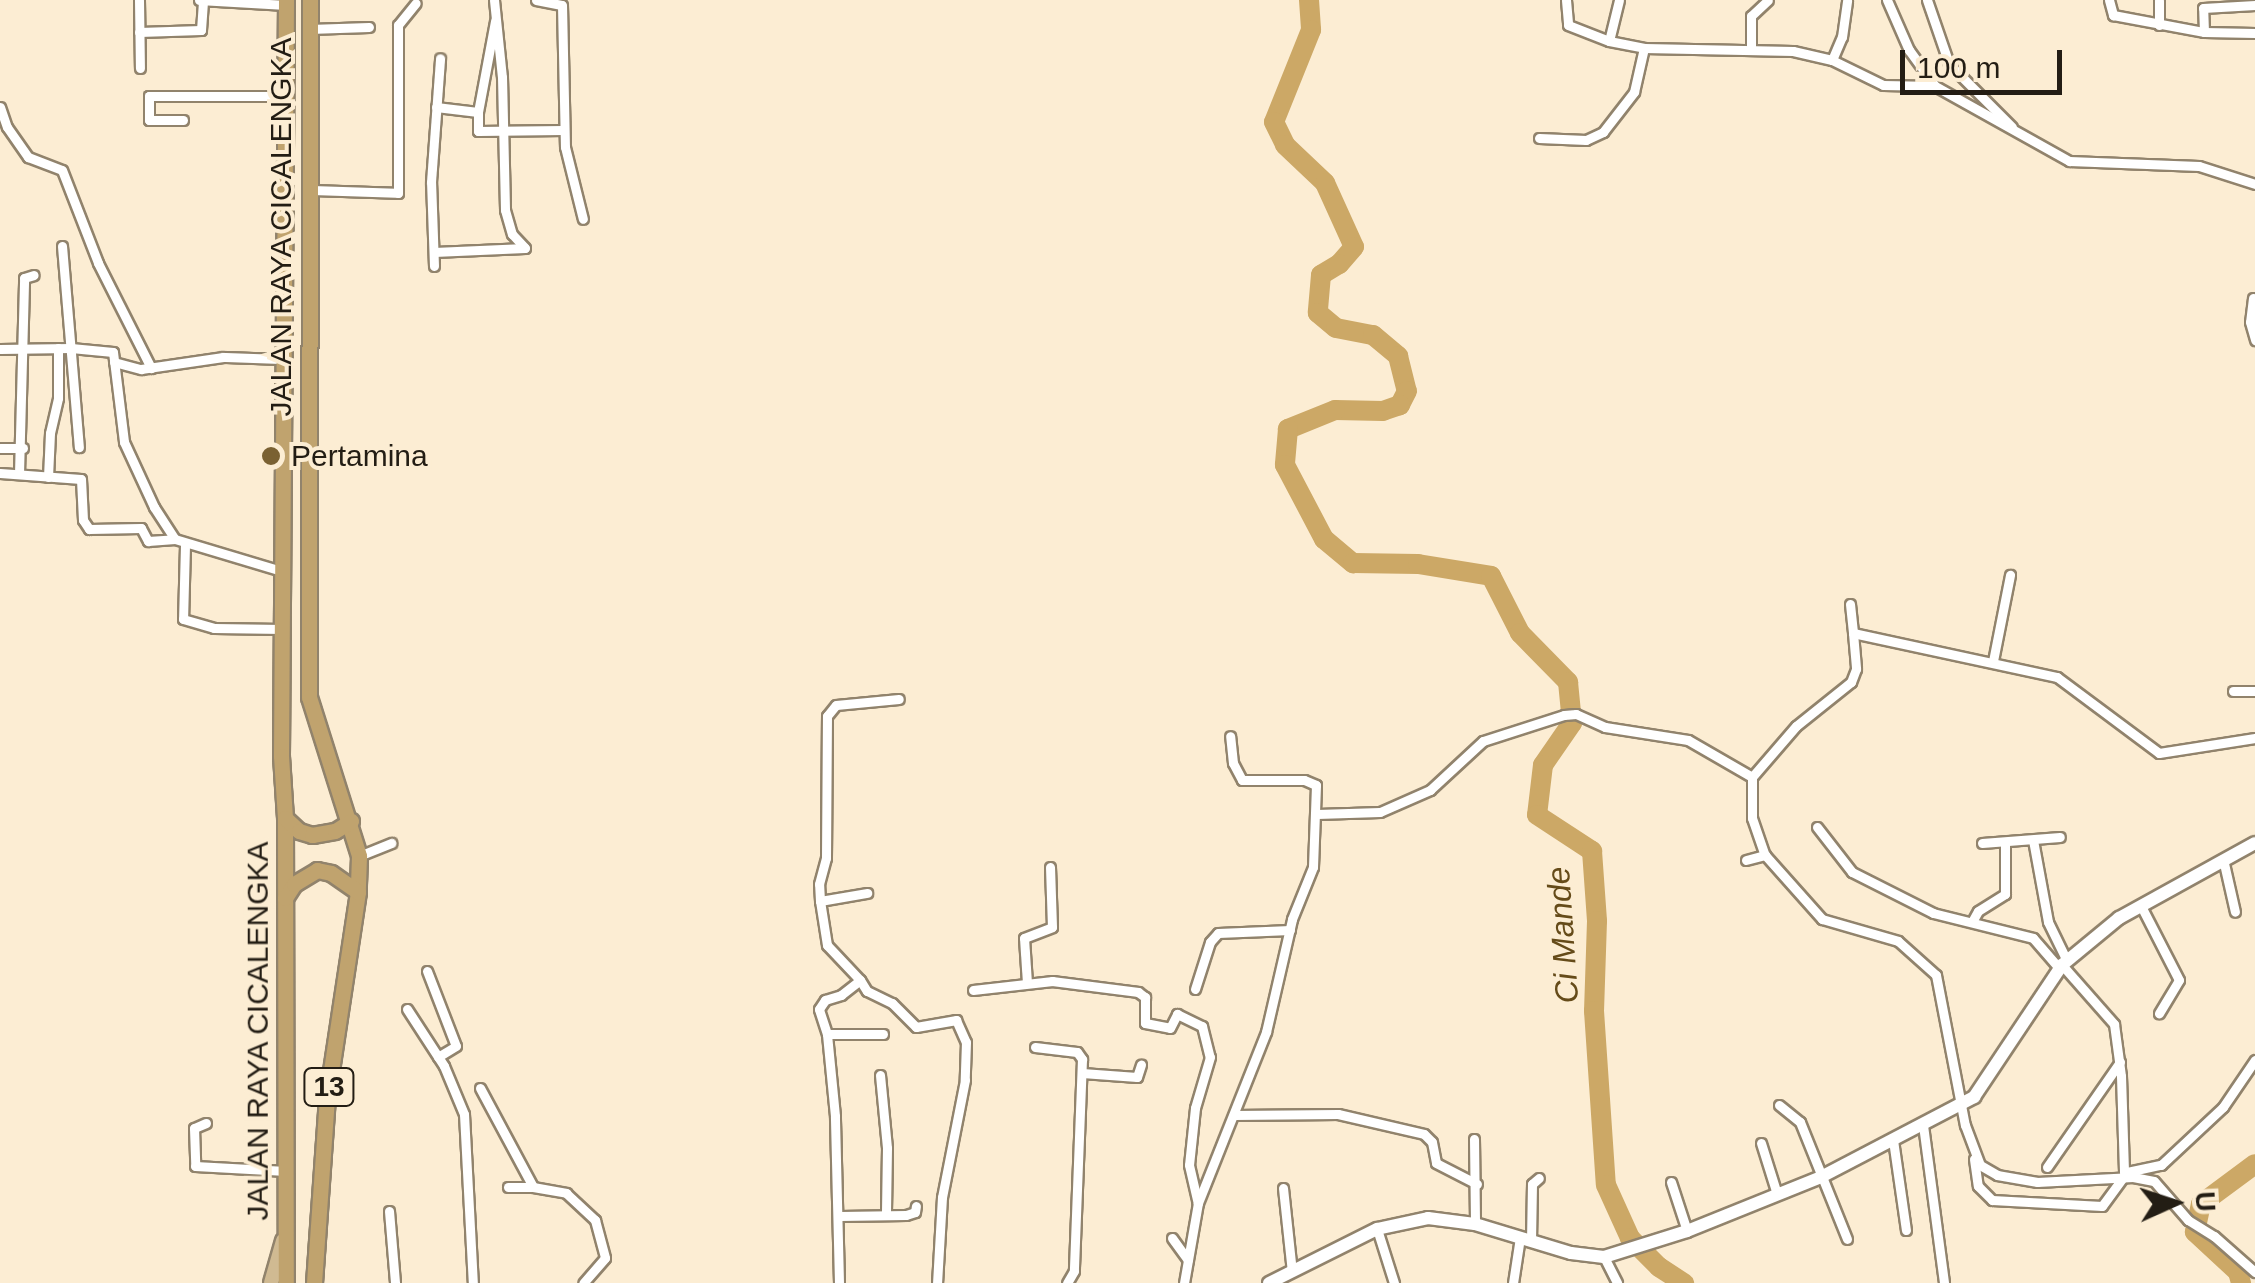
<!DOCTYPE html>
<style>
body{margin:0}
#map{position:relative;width:2255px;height:1283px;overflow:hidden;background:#fcedd3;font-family:Helvetica,sans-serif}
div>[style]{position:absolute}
.river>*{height:20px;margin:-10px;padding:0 10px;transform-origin:10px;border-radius:10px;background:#cca866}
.roads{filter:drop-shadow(2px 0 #91836c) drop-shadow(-2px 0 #91836c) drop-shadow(0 2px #91836c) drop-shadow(0 -2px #91836c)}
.minor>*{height:9px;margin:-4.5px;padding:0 4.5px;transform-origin:4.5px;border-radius:4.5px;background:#fff}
.secondary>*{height:12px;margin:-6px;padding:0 6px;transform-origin:6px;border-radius:6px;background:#fff}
.primary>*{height:14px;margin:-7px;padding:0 7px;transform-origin:7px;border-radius:7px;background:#d0ba92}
.trunk>*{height:15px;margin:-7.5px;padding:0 7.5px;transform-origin:7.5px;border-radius:7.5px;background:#c0a36e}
.dots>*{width:28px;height:28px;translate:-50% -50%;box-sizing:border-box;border:5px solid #fcedd3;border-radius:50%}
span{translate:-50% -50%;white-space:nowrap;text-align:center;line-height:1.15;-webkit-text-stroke:8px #fcedd3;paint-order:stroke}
.shield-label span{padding:2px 8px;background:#fcedd3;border:2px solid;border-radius:8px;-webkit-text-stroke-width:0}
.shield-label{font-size:28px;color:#231d14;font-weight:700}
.street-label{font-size:30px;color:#231d14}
.poi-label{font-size:30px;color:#231d14}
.left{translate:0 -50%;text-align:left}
.water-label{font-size:32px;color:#654b19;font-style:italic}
.north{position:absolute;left:2125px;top:1153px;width:100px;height:100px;-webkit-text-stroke:8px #fcedd3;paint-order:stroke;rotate:87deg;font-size:28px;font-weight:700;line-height:40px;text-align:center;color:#231d14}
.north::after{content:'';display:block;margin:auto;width:35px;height:45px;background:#231d14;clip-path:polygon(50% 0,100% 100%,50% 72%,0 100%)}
.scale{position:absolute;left:1900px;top:50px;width:162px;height:45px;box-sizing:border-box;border:5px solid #231d14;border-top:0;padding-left:12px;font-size:30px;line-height:35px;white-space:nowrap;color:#231d14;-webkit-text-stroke:8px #fcedd3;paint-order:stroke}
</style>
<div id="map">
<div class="river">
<div style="left:1309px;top:0;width:30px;rotate:86deg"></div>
<div style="left:1311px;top:30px;width:99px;rotate:111.9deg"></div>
<div style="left:1274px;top:122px;width:25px;rotate:64deg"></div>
<div style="left:1285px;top:145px;width:55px;rotate:43.5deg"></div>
<div style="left:1325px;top:183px;width:70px;rotate:65.6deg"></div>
<div style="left:1354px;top:247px;width:23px;rotate:131deg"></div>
<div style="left:1339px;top:264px;width:21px;rotate:149deg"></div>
<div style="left:1321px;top:275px;width:38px;rotate:95deg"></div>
<div style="left:1318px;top:313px;width:23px;rotate:40deg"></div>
<div style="left:1336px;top:328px;width:38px;rotate:11deg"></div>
<div style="left:1373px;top:335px;width:33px;rotate:40deg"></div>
<div style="left:1398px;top:356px;width:36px;rotate:76deg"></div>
<div style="left:1407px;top:391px;width:16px;rotate:117deg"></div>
<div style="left:1400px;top:405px;width:18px;rotate:161deg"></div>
<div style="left:1383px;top:411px;width:48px;rotate:-178.8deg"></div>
<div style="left:1335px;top:410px;width:51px;rotate:158deg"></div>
<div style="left:1288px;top:429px;width:36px;rotate:95deg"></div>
<div style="left:1285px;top:465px;width:84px;rotate:62.2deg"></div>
<div style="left:1324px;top:539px;width:38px;rotate:40deg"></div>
<div style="left:1353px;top:563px;width:65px;rotate:0.9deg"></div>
<div style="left:1418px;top:564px;width:74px;rotate:9.3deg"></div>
<div style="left:1491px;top:576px;width:64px;rotate:63deg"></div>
<div style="left:1520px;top:633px;width:69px;rotate:45.6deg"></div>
<div style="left:1568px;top:682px;width:41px;rotate:84.4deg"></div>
<div style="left:1572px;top:723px;width:51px;rotate:124.6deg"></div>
<div style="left:1543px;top:765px;width:50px;rotate:96.8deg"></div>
<div style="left:1537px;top:815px;width:66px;rotate:33.2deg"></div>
<div style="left:1592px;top:851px;width:70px;rotate:85.9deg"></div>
<div style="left:1597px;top:921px;width:90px;rotate:91.9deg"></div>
<div style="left:1594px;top:1011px;width:174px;rotate:86.1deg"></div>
<div style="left:1606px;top:1185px;width:58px;rotate:65.6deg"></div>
<div style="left:1630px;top:1238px;width:41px;rotate:45deg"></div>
<div style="left:1659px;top:1267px;width:30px;rotate:33deg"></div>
<div style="left:2241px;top:1283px;width:11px;rotate:-105deg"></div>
<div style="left:2238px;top:1272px;width:59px;rotate:-137.1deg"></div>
<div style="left:2195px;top:1232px;width:29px;rotate:-78deg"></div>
<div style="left:2201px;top:1204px;width:67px;rotate:-36.5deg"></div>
</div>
<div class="roads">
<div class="minor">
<div style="left:139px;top:0;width:68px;rotate:89.2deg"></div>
<div style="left:199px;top:0;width:87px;rotate:3.3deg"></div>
<div style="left:494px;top:0;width:77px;rotate:84.1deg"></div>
<div style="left:502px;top:77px;width:133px;rotate:88.7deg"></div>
<div style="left:505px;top:210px;width:25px;rotate:74deg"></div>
<div style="left:512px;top:234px;width:19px;rotate:47deg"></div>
<div style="left:536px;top:0;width:26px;rotate:11deg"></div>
<div style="left:562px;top:5px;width:142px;rotate:88.8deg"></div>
<div style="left:565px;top:147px;width:74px;rotate:76deg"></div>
<div style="left:1566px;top:0;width:25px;rotate:85deg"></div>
<div style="left:1568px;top:25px;width:44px;rotate:21.3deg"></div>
<div style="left:1609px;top:41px;width:36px;rotate:11deg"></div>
<div style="left:1644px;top:48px;width:149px;rotate:1.2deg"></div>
<div style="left:1793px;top:51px;width:40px;rotate:13deg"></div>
<div style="left:1832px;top:60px;width:57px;rotate:26.1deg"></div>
<div style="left:1883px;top:85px;width:52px;rotate:1.1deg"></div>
<div style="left:1935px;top:86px;width:154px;rotate:29.2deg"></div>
<div style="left:2069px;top:161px;width:130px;rotate:2.2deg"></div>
<div style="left:2199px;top:166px;width:59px;rotate:17.8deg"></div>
<div style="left:1887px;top:0;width:55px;rotate:66.3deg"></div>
<div style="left:1909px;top:50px;width:44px;rotate:54.2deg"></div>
<div style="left:1927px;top:0;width:68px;rotate:71deg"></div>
<div style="left:1949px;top:64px;width:89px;rotate:45deg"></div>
<div style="left:2109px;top:0;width:16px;rotate:75deg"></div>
<div style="left:2113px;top:15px;width:93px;rotate:10.6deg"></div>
<div style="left:2204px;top:32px;width:51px;rotate:1.1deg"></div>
<div style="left:2159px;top:0;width:25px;rotate:90deg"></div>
<div style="left:309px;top:29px;width:60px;rotate:-1.9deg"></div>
<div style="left:139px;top:32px;width:62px;rotate:-1.8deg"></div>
<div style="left:201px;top:30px;width:30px;rotate:-86deg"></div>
<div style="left:2204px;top:32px;width:24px;rotate:-92deg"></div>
<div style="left:2203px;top:8px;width:52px;rotate:-3.3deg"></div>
<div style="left:1609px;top:41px;width:42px;rotate:-76.3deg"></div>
<div style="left:1751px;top:49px;width:33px;rotate:-90deg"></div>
<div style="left:1751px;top:16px;width:23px;rotate:-43deg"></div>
<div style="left:1832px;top:60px;width:25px;rotate:-67deg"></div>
<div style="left:1842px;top:37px;width:37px;rotate:-82deg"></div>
<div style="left:0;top:107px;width:21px;rotate:71deg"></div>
<div style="left:7px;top:127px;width:37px;rotate:55deg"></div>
<div style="left:28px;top:157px;width:36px;rotate:21deg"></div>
<div style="left:62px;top:170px;width:100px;rotate:68.8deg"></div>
<div style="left:98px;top:263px;width:118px;rotate:63.2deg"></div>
<div style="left:436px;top:107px;width:42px;rotate:6.8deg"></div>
<div style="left:478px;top:112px;width:19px;rotate:90deg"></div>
<div style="left:478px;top:131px;width:85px;rotate:-0.7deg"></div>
<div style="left:478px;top:112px;width:93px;rotate:-79.4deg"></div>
<div style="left:183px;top:120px;width:34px;rotate:180deg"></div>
<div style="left:149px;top:120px;width:24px;rotate:-90deg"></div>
<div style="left:149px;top:96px;width:137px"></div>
<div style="left:1539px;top:138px;width:47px;rotate:2.4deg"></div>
<div style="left:1586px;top:140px;width:19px;rotate:-25deg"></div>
<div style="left:1603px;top:132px;width:51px;rotate:-52.2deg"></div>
<div style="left:1634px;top:92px;width:45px;rotate:-77.2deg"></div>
<div style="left:309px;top:190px;width:89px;rotate:1.9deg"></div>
<div style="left:398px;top:193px;width:168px;rotate:-90deg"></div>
<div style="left:398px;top:25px;width:28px;rotate:-51deg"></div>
<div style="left:62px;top:246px;width:202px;rotate:85.2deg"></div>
<div style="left:434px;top:252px;width:91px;rotate:-2.5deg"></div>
<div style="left:434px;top:266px;width:84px;rotate:-92deg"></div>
<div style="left:431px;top:182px;width:124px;rotate:-85.8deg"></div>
<div style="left:2253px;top:298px;width:24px;rotate:97deg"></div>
<div style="left:2250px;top:322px;width:19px;rotate:74deg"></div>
<div style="left:0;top:349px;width:71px;rotate:-0.8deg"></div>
<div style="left:71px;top:348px;width:42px;rotate:5.4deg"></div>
<div style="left:113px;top:352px;width:91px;rotate:83deg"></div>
<div style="left:124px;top:442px;width:72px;rotate:65.2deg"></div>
<div style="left:154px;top:507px;width:38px;rotate:57deg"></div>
<div style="left:175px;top:539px;width:112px;rotate:16.7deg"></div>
<div style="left:114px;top:362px;width:28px;rotate:15deg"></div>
<div style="left:141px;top:369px;width:83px;rotate:-8.3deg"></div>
<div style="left:223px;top:357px;width:60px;rotate:1.9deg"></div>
<div style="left:0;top:448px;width:23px"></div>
<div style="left:0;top:473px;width:81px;rotate:4.2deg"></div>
<div style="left:81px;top:479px;width:41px;rotate:87.2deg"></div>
<div style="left:83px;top:520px;width:11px;rotate:56deg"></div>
<div style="left:89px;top:529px;width:52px;rotate:-1.1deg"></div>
<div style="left:141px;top:528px;width:15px;rotate:62deg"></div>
<div style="left:148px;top:541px;width:27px;rotate:-4deg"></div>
<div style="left:19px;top:474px;width:196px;rotate:-88.5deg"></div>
<div style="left:24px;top:278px;width:10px;rotate:-17deg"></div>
<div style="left:48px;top:477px;width:44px;rotate:-87.4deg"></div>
<div style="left:50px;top:433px;width:36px;rotate:-77deg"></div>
<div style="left:58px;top:398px;width:50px;rotate:-90deg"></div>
<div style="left:185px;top:545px;width:74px;rotate:91.5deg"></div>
<div style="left:183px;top:619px;width:32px;rotate:16deg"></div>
<div style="left:214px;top:628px;width:69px;rotate:0.8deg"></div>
<div style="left:1850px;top:604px;width:29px;rotate:84deg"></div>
<div style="left:1853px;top:633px;width:209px;rotate:12.2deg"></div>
<div style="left:2057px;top:677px;width:127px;rotate:36.7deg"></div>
<div style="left:2159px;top:753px;width:97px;rotate:-8.9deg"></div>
<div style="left:1853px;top:633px;width:36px;rotate:85deg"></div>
<div style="left:1856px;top:669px;width:14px;rotate:111deg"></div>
<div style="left:1851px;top:682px;width:70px;rotate:141.3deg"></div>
<div style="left:1796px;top:726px;width:67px;rotate:130.8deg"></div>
<div style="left:1752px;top:777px;width:41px;rotate:90deg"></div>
<div style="left:1752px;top:818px;width:39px;rotate:71deg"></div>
<div style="left:1765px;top:855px;width:86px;rotate:48.3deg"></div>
<div style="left:1822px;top:919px;width:79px;rotate:16.1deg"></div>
<div style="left:1898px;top:941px;width:51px;rotate:41.8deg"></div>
<div style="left:1936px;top:975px;width:153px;rotate:79.1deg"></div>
<div style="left:1965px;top:1125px;width:43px;rotate:69.4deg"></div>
<div style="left:1980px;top:1165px;width:20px;rotate:30deg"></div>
<div style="left:1997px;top:1175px;width:41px;rotate:9.9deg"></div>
<div style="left:2037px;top:1182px;width:96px;rotate:-3deg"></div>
<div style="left:2133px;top:1177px;width:21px;rotate:11deg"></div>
<div style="left:2154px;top:1181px;width:52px;rotate:48.9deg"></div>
<div style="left:2188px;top:1220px;width:31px;rotate:32deg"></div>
<div style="left:2214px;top:1236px;width:55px;rotate:41.3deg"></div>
<div style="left:1993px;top:661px;width:88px;rotate:-78.8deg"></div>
<div style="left:2233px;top:691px;width:22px"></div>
<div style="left:1317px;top:814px;width:63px;rotate:-1.8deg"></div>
<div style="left:1380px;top:812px;width:55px;rotate:-23.7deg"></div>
<div style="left:1430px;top:790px;width:72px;rotate:-42.8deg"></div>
<div style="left:1483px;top:741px;width:85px;rotate:-17.8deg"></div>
<div style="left:1564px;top:715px;width:12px;rotate:-5deg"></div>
<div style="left:1576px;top:714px;width:32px;rotate:24deg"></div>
<div style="left:1605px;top:727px;width:84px;rotate:8.9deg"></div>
<div style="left:1688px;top:740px;width:74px;rotate:30deg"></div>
<div style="left:1817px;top:827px;width:57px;rotate:52.1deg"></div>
<div style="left:1852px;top:872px;width:91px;rotate:26.8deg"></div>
<div style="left:1933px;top:913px;width:103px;rotate:14deg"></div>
<div style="left:2033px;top:938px;width:40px;rotate:49deg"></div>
<div style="left:2033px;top:840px;width:83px;rotate:79.6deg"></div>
<div style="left:2048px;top:922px;width:43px;rotate:64deg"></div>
<div style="left:1982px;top:843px;width:78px;rotate:-4.4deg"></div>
<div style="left:359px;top:856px;width:35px;rotate:-22deg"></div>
<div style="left:2223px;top:859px;width:54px;rotate:77.2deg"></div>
<div style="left:1746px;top:860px;width:20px;rotate:-15deg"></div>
<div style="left:820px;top:901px;width:48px;rotate:-9.7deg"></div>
<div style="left:2141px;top:906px;width:83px;rotate:62.8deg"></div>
<div style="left:2179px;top:980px;width:39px;rotate:121deg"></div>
<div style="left:1973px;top:920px;width:10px;rotate:-61deg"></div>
<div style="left:1978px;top:911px;width:32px;rotate:-32deg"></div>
<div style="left:2005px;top:894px;width:52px;rotate:-90deg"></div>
<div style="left:2062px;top:965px;width:79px;rotate:48.6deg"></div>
<div style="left:2114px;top:1024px;width:52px;rotate:82.3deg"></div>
<div style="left:2121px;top:1076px;width:98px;rotate:88.2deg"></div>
<div style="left:427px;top:971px;width:80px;rotate:68.9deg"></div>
<div style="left:456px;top:1046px;width:21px;rotate:149deg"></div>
<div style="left:860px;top:980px;width:13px;rotate:58deg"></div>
<div style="left:867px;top:991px;width:28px;rotate:26deg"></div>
<div style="left:892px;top:1003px;width:34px;rotate:45deg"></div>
<div style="left:916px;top:1027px;width:41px;rotate:-9.9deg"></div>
<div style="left:956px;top:1020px;width:24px;rotate:66deg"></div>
<div style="left:966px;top:1042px;width:38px;rotate:92deg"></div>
<div style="left:965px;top:1080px;width:119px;rotate:101.1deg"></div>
<div style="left:942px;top:1197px;width:86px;rotate:93.3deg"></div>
<div style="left:1027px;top:983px;width:45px;rotate:-93.8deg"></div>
<div style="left:1024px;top:938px;width:30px;rotate:-21deg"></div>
<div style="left:1052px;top:927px;width:60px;rotate:-91.9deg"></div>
<div style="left:1195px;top:989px;width:49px;rotate:-72.3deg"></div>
<div style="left:1210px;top:942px;width:12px;rotate:-48deg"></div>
<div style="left:1218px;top:933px;width:72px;rotate:-2.4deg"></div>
<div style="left:973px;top:990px;width:80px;rotate:-6.5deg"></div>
<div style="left:1052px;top:981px;width:87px;rotate:7.3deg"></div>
<div style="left:1138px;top:992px;width:9px;rotate:36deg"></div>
<div style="left:1145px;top:997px;width:26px;rotate:90deg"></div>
<div style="left:1145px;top:1023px;width:25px;rotate:11deg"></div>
<div style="left:1170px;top:1028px;width:16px;rotate:-63deg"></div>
<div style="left:1177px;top:1014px;width:28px;rotate:26deg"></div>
<div style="left:1202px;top:1026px;width:32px;rotate:76deg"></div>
<div style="left:1210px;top:1057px;width:53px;rotate:106.4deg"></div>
<div style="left:1195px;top:1108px;width:57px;rotate:96deg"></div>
<div style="left:1189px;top:1165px;width:39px;rotate:77deg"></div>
<div style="left:407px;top:1009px;width:68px;rotate:57deg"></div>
<div style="left:444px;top:1066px;width:52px;rotate:67.4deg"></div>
<div style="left:464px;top:1114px;width:169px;rotate:87deg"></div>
<div style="left:827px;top:1034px;width:56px"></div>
<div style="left:1035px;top:1047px;width:42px;rotate:6.8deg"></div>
<div style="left:1077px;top:1052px;width:9px;rotate:54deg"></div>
<div style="left:1082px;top:1059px;width:212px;rotate:92.2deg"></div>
<div style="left:1074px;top:1271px;width:14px;rotate:120deg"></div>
<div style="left:1082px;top:1073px;width:55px;rotate:4.2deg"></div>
<div style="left:1137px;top:1077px;width:13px;rotate:-72deg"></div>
<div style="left:880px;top:1075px;width:73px;rotate:84.5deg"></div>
<div style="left:887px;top:1148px;width:67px;rotate:90.9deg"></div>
<div style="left:480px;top:1088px;width:112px;rotate:61.8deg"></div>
<div style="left:533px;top:1187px;width:34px;rotate:10deg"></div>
<div style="left:566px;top:1193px;width:40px;rotate:43deg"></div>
<div style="left:595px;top:1220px;width:39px;rotate:75deg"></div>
<div style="left:605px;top:1258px;width:33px;rotate:131deg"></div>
<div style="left:1779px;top:1105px;width:27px;rotate:39deg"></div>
<div style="left:1800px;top:1122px;width:126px;rotate:68.1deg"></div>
<div style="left:1234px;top:1115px;width:104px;rotate:-0.6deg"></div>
<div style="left:1338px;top:1114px;width:88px;rotate:13.1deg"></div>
<div style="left:1424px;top:1134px;width:11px;rotate:45deg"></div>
<div style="left:1432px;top:1142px;width:21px;rotate:79deg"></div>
<div style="left:1436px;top:1163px;width:46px;rotate:27.1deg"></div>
<div style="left:206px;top:1123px;width:13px;rotate:157deg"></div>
<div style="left:194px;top:1128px;width:38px;rotate:88deg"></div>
<div style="left:195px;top:1166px;width:91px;rotate:3.1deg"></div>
<div style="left:1923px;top:1125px;width:159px;rotate:82.4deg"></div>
<div style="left:1474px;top:1139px;width:85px;rotate:89.3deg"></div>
<div style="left:1893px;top:1140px;width:91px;rotate:81.8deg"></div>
<div style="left:1761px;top:1143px;width:53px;rotate:72.6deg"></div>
<div style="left:1974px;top:1159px;width:27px;rotate:82deg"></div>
<div style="left:1978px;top:1186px;width:20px;rotate:45deg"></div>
<div style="left:1992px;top:1200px;width:110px;rotate:3.1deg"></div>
<div style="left:2102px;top:1206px;width:42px;rotate:-53.7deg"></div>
<div style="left:2127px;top:1172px;width:35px;rotate:-12deg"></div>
<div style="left:2161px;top:1165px;width:85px;rotate:-43.1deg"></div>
<div style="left:2223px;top:1107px;width:57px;rotate:-55.8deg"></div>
<div style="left:2047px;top:1167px;width:128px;rotate:-55.2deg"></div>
<div style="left:1671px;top:1182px;width:52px;rotate:71.9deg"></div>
<div style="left:508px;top:1187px;width:25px"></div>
<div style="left:1283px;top:1188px;width:84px;rotate:83.9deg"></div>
<div style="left:389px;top:1211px;width:72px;rotate:85.2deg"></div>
<div style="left:840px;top:1216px;width:66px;rotate:-0.9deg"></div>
<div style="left:906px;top:1215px;width:9px;rotate:-18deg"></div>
<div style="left:915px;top:1212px;width:6px;rotate:-81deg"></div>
<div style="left:1377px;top:1229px;width:57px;rotate:72.5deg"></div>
<div style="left:1172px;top:1238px;width:27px;rotate:54deg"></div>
<div style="left:1531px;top:1241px;width:57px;rotate:-89deg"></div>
<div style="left:1532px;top:1184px;width:9px;rotate:-41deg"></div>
<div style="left:1604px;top:1257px;width:29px;rotate:63deg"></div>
<div style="left:839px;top:1283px;width:167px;rotate:-91.4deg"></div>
<div style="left:835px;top:1116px;width:82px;rotate:-95.6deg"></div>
<div style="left:827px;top:1034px;width:26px;rotate:-108deg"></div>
<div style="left:819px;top:1009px;width:11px;rotate:-56deg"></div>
<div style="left:825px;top:1000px;width:17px;rotate:-17deg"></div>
<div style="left:841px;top:995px;width:24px;rotate:-38deg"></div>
<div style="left:860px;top:980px;width:48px;rotate:-133.3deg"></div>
<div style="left:827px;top:945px;width:45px;rotate:-99deg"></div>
<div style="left:820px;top:901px;width:17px;rotate:-93deg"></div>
<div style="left:819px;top:884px;width:27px;rotate:-75deg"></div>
<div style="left:826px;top:858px;width:142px;rotate:-89.6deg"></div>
<div style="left:827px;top:716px;width:14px;rotate:-51deg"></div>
<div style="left:836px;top:705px;width:63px;rotate:-5.4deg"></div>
<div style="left:1184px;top:1283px;width:81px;rotate:-80.1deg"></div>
<div style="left:1198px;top:1203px;width:184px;rotate:-68.3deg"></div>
<div style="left:1266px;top:1032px;width:116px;rotate:-77deg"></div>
<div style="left:1292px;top:919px;width:56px;rotate:-68deg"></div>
<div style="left:1313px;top:867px;width:82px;rotate:-87.9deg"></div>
<div style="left:1316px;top:785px;width:13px;rotate:-157deg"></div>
<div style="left:1304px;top:780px;width:62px;rotate:180deg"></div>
<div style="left:1242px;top:780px;width:19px;rotate:-118deg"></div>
<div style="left:1233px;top:763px;width:27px;rotate:-96deg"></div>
<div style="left:1513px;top:1283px;width:47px;rotate:-81.3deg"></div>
</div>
<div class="secondary">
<div style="left:1269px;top:1283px;width:121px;rotate:-26.6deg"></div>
<div style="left:1377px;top:1229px;width:52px;rotate:-12.2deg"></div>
<div style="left:1428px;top:1218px;width:47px;rotate:7.3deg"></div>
<div style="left:1475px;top:1224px;width:100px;rotate:16.8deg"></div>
<div style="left:1571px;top:1253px;width:33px;rotate:7deg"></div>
<div style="left:1604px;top:1257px;width:87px;rotate:-17.4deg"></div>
<div style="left:1687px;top:1231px;width:144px;rotate:-21.9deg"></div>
<div style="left:1821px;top:1177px;width:173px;rotate:-27.6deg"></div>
<div style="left:1974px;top:1097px;width:159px;rotate:-56.3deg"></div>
<div style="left:2062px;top:965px;width:74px;rotate:-39.5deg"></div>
<div style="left:2119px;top:918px;width:155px;rotate:-28.9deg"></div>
</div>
<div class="primary">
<div style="left:271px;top:1283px;width:44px;rotate:-74.1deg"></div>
</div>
<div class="trunk">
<div style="left:286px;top:0;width:756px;rotate:90.38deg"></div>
<div style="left:281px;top:756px;width:62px;rotate:86.3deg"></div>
<div style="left:285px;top:818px;width:465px;rotate:89.9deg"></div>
<div style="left:310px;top:0;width:697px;rotate:90.08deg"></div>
<div style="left:309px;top:697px;width:167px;rotate:72.5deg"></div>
<div style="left:359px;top:856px;width:36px;rotate:92deg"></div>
<div style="left:358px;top:892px;width:207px;rotate:98.6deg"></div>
<div style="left:327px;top:1097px;width:186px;rotate:94deg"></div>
<div style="left:285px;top:818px;width:19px;rotate:43deg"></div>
<div style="left:299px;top:831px;width:14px;rotate:17deg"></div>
<div style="left:312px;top:835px;width:23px;rotate:-10deg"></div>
<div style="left:335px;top:831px;width:19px;rotate:-32deg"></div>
<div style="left:285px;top:898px;width:17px;rotate:-57deg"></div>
<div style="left:294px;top:884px;width:27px;rotate:-31deg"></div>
<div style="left:317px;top:870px;width:14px;rotate:12deg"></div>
<div style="left:331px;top:873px;width:33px;rotate:35deg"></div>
</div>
</div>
<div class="dots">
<div style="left:271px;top:456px;background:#7a6132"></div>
</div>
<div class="shield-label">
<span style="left:329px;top:1087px">13</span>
</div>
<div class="street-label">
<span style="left:281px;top:227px;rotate:-90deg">JALAN RAYA CICALENGKA</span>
<span style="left:258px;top:1031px;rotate:-90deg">JALAN RAYA CICALENGKA</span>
</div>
<div class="poi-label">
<span class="left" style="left:291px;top:456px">Pertamina</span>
</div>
<div class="water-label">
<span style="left:1563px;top:935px;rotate:-94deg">Ci Mande</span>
</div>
<div class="north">U</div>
<div class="scale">100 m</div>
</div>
